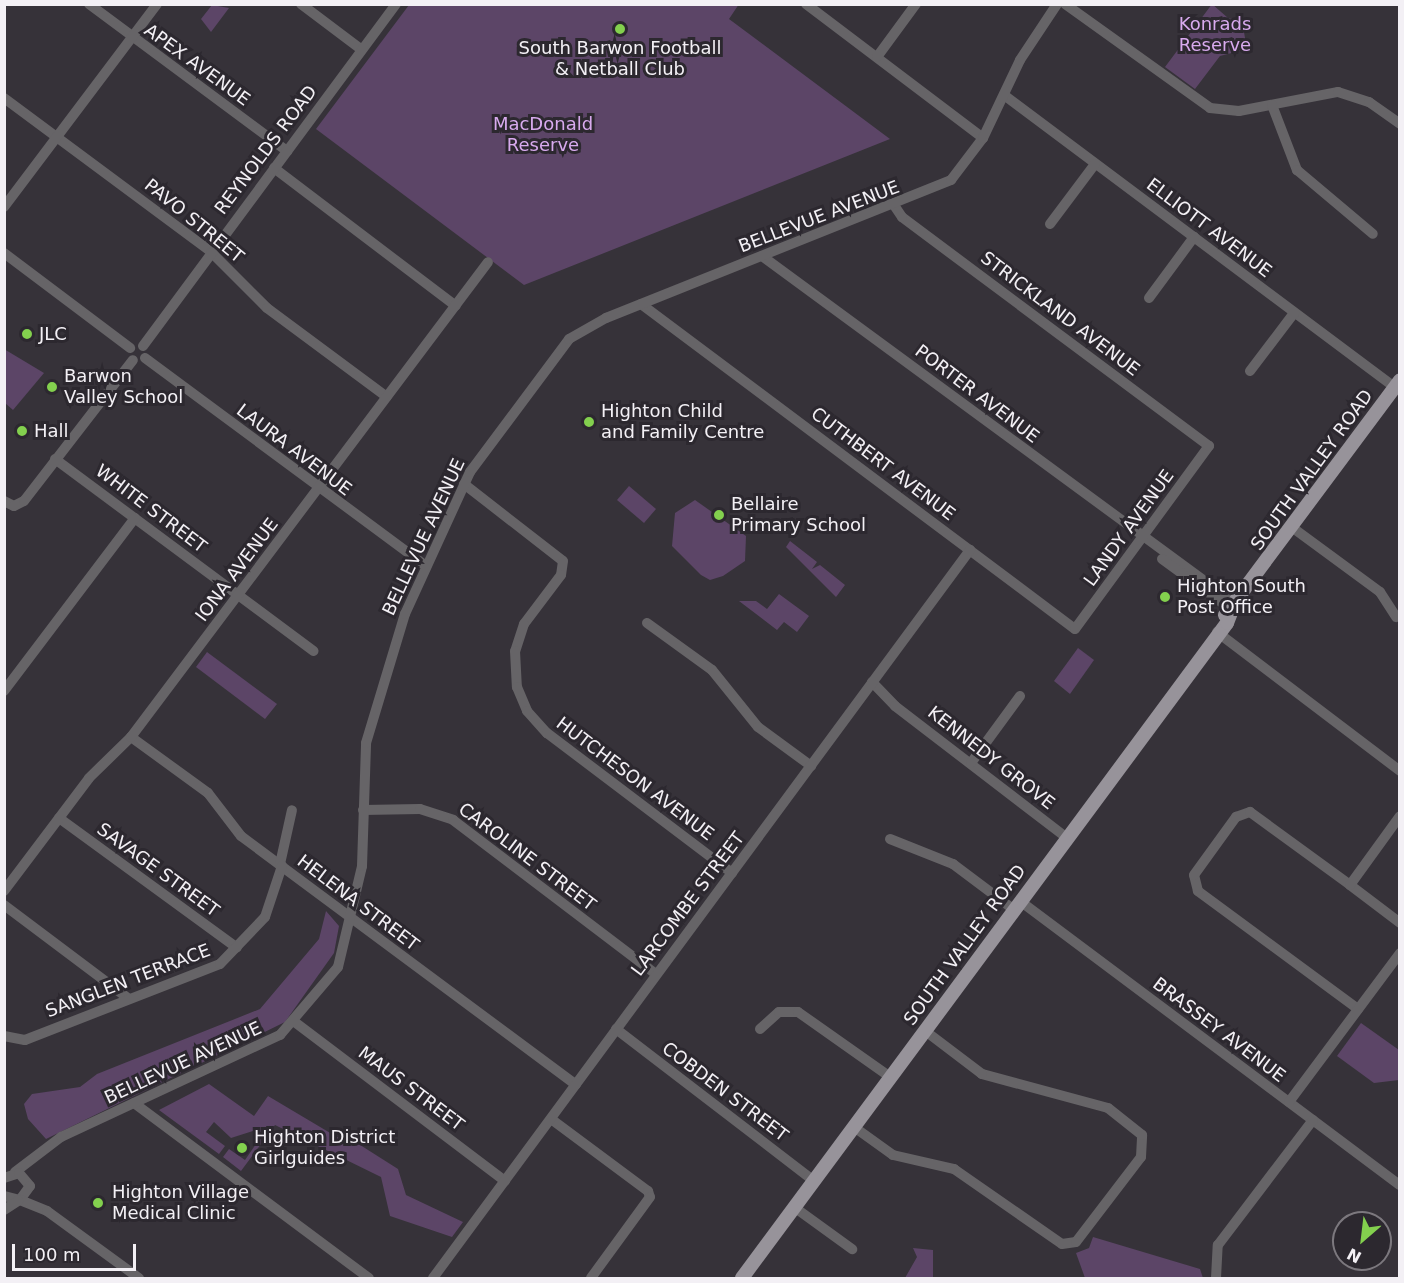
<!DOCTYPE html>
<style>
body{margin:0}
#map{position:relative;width:1404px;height:1283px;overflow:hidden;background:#363239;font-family:"DejaVu Sans",sans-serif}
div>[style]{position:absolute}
.green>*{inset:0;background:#5c4567}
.minor>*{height:10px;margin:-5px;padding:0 5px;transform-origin:5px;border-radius:5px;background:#666467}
.major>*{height:14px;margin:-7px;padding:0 7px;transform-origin:7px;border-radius:7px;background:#97939a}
.dots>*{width:16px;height:16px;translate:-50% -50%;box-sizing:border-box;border:3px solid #2c282f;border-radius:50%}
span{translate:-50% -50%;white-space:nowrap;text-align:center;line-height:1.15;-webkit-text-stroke:6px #2c282f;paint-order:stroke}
.park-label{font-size:18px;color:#d8aaee}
.poi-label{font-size:18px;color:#f3f0f5}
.left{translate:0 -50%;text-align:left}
.street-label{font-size:18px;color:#f3f0f5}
.frame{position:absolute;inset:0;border:6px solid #f3f0f5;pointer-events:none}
.north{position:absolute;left:1332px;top:1211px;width:60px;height:60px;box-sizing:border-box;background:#2c282f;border:2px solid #7c787e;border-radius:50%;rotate:208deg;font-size:16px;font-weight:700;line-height:24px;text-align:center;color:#f3f0f5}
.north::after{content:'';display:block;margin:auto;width:21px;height:27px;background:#83d04e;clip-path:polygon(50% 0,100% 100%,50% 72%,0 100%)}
.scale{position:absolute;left:12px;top:1244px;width:124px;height:27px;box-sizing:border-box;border:3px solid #f3f0f5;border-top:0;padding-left:8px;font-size:18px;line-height:21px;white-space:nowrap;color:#f3f0f5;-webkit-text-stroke:4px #2c282f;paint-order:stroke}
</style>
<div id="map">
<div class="green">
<div style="clip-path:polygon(739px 4px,729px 19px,890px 139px,524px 285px,316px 129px,409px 5px)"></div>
<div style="clip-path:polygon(1212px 4px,1228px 18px,1242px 21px,1247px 49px,1220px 56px,1195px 89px,1165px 67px)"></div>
<div style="clip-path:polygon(212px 5px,229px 8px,211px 32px,201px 19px)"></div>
<div style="clip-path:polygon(4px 349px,44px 373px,13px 410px,5px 403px)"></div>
<div style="clip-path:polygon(629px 486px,656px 509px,644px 523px,617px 500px)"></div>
<div style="clip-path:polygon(695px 500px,746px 536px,745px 561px,723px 576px,710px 580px,701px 575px,672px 546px,675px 513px)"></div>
<div style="clip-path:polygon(790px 541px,817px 562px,812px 569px,820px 565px,845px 585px,836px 597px,786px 547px)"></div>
<div style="clip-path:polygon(779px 594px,809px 616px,797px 632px,784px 622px,777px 630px,739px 601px,756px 601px,767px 609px)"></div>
<div style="clip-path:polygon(1078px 648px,1094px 660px,1070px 694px,1054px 681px)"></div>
<div style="clip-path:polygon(207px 652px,277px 704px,265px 719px,196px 667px)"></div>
<div style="clip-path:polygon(326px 911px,339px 926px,334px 953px,285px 1022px,46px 1139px,28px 1119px,24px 1104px,32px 1094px,80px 1087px,97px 1074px,260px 1009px,319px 939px)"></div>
<div style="clip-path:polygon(1361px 1023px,1399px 1050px,1399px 1080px,1374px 1083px,1337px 1056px)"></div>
<div style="clip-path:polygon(209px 1084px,254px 1116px,268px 1096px,342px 1140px,346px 1136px,398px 1169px,406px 1195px,463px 1222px,452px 1237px,390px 1216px,381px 1177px,275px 1125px,241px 1171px,223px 1157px,229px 1149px,245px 1160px,263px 1134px,256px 1130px,231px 1138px,214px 1122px,206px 1132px,225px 1146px,219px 1154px,159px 1110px)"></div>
<div style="clip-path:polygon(1093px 1237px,1200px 1269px,1203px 1278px,1085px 1278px,1076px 1253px,1089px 1248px)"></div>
<div style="clip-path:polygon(913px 1248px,933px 1250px,933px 1278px,905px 1278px,917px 1257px)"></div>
</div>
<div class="minor">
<div style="left:89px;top:4px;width:247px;rotate:36.6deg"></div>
<div style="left:301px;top:4px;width:76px;rotate:37deg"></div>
<div style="left:806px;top:4px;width:222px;rotate:37.1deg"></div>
<div style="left:1065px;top:4px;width:178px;rotate:35.6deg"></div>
<div style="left:1210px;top:108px;width:29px;rotate:6deg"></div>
<div style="left:1239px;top:111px;width:101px;rotate:-10.9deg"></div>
<div style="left:1338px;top:92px;width:33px;rotate:18deg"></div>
<div style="left:1369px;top:102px;width:38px;rotate:35deg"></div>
<div style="left:877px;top:57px;width:66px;rotate:-53.7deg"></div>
<div style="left:1004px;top:95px;width:488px;rotate:36.8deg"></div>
<div style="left:4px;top:98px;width:258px;rotate:36.6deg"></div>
<div style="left:211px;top:252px;width:79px;rotate:45deg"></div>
<div style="left:267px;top:308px;width:149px;rotate:36.6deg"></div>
<div style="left:1272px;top:105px;width:70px;rotate:69deg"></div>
<div style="left:1297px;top:170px;width:99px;rotate:40.1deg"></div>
<div style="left:274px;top:168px;width:228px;rotate:37.2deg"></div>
<div style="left:4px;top:207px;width:254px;rotate:-53deg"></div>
<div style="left:1050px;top:224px;width:75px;rotate:-53.1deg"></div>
<div style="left:4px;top:253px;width:158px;rotate:37deg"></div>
<div style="left:762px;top:256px;width:588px;rotate:36.29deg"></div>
<div style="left:1149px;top:298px;width:76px;rotate:-53.6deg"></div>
<div style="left:641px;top:304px;width:542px;rotate:36.83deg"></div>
<div style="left:1075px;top:629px;width:227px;rotate:-53.8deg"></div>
<div style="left:1209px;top:446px;width:383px;rotate:-143.3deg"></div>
<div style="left:902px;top:217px;width:14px;rotate:-124deg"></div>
<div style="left:143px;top:346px;width:425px;rotate:-53.5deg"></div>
<div style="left:145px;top:358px;width:350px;rotate:36.5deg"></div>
<div style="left:1250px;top:371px;width:73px;rotate:-52.8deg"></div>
<div style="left:55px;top:459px;width:322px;rotate:36.6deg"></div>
<div style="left:464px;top:484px;width:125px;rotate:37.9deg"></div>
<div style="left:563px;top:561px;width:14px;rotate:98deg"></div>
<div style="left:561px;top:575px;width:61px;rotate:127.1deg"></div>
<div style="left:524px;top:624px;width:28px;rotate:108deg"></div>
<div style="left:515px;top:651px;width:36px;rotate:87deg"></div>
<div style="left:517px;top:687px;width:26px;rotate:67deg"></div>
<div style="left:527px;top:711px;width:30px;rotate:48deg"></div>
<div style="left:547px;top:733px;width:232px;rotate:37.1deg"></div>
<div style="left:4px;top:501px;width:11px;rotate:27deg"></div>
<div style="left:14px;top:506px;width:11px;rotate:-27deg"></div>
<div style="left:24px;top:501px;width:178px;rotate:-52.3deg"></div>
<div style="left:1293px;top:528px;width:108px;rotate:36.3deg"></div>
<div style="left:1380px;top:592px;width:30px;rotate:57deg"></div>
<div style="left:1162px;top:559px;width:87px;rotate:36.1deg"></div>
<div style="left:647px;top:623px;width:80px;rotate:35.9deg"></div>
<div style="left:712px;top:670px;width:73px;rotate:51.1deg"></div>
<div style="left:758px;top:727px;width:66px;rotate:36.3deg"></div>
<div style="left:1217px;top:632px;width:230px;rotate:37.2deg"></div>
<div style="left:872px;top:682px;width:33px;rotate:46deg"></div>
<div style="left:895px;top:706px;width:215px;rotate:37.5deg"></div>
<div style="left:4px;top:691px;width:217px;rotate:-52.9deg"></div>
<div style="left:131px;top:737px;width:95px;rotate:36deg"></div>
<div style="left:208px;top:793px;width:54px;rotate:52.5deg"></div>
<div style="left:241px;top:836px;width:417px;rotate:36.6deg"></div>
<div style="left:971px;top:763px;width:83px;rotate:-53.8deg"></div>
<div style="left:363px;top:810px;width:57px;rotate:-1deg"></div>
<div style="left:420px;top:809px;width:35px;rotate:18deg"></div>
<div style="left:453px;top:820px;width:255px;rotate:37.2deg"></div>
<div style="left:59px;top:818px;width:220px;rotate:36.1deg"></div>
<div style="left:890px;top:839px;width:68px;rotate:21.6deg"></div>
<div style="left:953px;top:864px;width:75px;rotate:36.9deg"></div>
<div style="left:280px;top:864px;width:55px;rotate:-77.5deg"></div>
<div style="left:1350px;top:885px;width:63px;rotate:37.2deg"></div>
<div style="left:4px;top:891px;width:141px;rotate:-53deg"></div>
<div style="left:89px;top:778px;width:59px;rotate:-44.3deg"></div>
<div style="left:131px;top:737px;width:594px;rotate:-53.07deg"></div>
<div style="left:1020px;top:901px;width:474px;rotate:36.8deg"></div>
<div style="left:4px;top:905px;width:156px;rotate:36.9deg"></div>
<div style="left:1358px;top:1009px;width:199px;rotate:-143.6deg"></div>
<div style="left:1198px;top:891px;width:16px;rotate:-104deg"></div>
<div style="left:1194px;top:875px;width:72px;rotate:-54.1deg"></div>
<div style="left:1236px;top:817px;width:15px;rotate:-20deg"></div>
<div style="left:1250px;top:812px;width:124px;rotate:36.1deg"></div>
<div style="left:1350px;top:885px;width:85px;rotate:-54.1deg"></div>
<div style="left:296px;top:1023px;width:262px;rotate:37.1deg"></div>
<div style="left:616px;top:1029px;width:250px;rotate:37.5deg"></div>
<div style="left:760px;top:1029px;width:25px;rotate:-42deg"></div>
<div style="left:779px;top:1012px;width:19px"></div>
<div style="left:798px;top:1012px;width:113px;rotate:35.2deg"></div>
<div style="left:4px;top:1036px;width:21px;rotate:11deg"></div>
<div style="left:25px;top:1040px;width:209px;rotate:-21.3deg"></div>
<div style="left:220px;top:964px;width:65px;rotate:-46.2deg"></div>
<div style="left:265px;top:917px;width:54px;rotate:-71.6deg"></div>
<div style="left:1289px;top:1102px;width:186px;rotate:-53.3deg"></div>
<div style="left:134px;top:1103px;width:293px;rotate:36.7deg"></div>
<div style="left:551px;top:1119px;width:121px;rotate:36.6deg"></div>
<div style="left:648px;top:1191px;width:6px;rotate:72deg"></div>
<div style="left:650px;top:1197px;width:100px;rotate:126.1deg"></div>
<div style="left:854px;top:1127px;width:48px;rotate:35.7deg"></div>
<div style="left:893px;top:1155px;width:63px;rotate:12.9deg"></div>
<div style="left:954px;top:1169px;width:131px;rotate:34.8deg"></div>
<div style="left:1062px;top:1244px;width:14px;rotate:-8deg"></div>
<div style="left:1076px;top:1242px;width:107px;rotate:-52.6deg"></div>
<div style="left:1141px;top:1157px;width:22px;rotate:-87deg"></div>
<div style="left:1142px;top:1135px;width:43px;rotate:-141.5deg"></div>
<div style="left:1108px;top:1108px;width:131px;rotate:-164.9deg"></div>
<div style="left:982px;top:1074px;width:73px;rotate:-142.8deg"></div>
<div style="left:15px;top:1172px;width:58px;rotate:-37.3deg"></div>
<div style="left:61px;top:1137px;width:242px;rotate:-25deg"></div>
<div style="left:280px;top:1035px;width:89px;rotate:-49.5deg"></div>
<div style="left:338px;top:967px;width:104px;rotate:-76.6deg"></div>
<div style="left:362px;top:866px;width:123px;rotate:-88.1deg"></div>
<div style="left:366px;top:743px;width:135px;rotate:-73.2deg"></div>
<div style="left:405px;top:614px;width:156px;rotate:-65.4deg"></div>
<div style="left:470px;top:472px;width:166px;rotate:-53.3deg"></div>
<div style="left:569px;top:339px;width:43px;rotate:-29.6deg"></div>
<div style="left:606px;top:318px;width:372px;rotate:-21.8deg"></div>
<div style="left:951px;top:180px;width:53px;rotate:-52.7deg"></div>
<div style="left:983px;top:138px;width:86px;rotate:-64.6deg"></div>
<div style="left:1020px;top:60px;width:67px;rotate:-56.5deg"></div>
<div style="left:4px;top:1178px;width:16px;rotate:-18deg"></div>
<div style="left:19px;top:1173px;width:17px;rotate:50deg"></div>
<div style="left:30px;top:1186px;width:17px;rotate:126deg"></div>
<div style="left:20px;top:1200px;width:16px;rotate:-166deg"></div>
<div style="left:20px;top:1200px;width:29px;rotate:22deg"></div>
<div style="left:47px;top:1211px;width:114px;rotate:36.1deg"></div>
<div style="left:794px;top:1207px;width:72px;rotate:35.9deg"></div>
<div style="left:4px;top:1210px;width:17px;rotate:-33deg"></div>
<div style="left:433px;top:1278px;width:905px;rotate:-53.59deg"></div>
<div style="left:1216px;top:1278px;width:33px;rotate:-87deg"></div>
<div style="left:1218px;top:1245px;width:157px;rotate:-52.8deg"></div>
</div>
<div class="major">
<div style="left:1225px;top:615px;width:293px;rotate:-53.3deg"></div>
<div style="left:742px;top:1278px;width:815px;rotate:-53.48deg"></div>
<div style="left:1227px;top:623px;width:14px;rotate:-69deg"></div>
</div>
<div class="dots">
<div style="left:620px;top:29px;background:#83d04e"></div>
<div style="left:27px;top:334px;background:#83d04e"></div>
<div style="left:52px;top:387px;background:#83d04e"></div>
<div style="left:589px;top:422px;background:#83d04e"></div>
<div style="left:22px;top:431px;background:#83d04e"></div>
<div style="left:719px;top:515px;background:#83d04e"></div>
<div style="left:1165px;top:597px;background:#83d04e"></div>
<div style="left:242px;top:1148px;background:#83d04e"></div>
<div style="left:98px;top:1203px;background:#83d04e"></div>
</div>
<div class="park-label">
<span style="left:1215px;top:35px">Konrads<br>Reserve</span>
<span style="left:543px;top:135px">MacDonald<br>Reserve</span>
</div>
<div class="poi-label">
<span style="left:620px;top:59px">South Barwon Football<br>&amp; Netball Club</span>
<span class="left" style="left:39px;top:334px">JLC</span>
<span class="left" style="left:64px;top:387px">Barwon<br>Valley School</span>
<span class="left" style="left:601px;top:422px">Highton Child<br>and Family Centre</span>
<span class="left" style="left:34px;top:431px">Hall</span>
<span class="left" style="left:731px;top:515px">Bellaire<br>Primary School</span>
<span class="left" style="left:1177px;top:597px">Highton South<br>Post Office</span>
<span class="left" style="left:254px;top:1148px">Highton District<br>Girlguides</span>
<span class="left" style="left:112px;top:1203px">Highton Village<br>Medical Clinic</span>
</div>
<div class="street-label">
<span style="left:197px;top:65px;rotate:36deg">APEX AVENUE</span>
<span style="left:266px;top:150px;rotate:-53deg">REYNOLDS ROAD</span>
<span style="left:819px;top:217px;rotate:-21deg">BELLEVUE AVENUE</span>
<span style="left:194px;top:221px;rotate:39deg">PAVO STREET</span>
<span style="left:1209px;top:228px;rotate:37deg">ELLIOTT AVENUE</span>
<span style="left:1060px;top:314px;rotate:37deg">STRICKLAND AVENUE</span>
<span style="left:977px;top:394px;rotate:37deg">PORTER AVENUE</span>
<span style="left:294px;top:450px;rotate:37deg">LAURA AVENUE</span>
<span style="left:883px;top:464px;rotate:37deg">CUTHBERT AVENUE</span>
<span style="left:1312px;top:470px;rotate:-54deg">SOUTH VALLEY ROAD</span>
<span style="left:151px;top:509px;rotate:37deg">WHITE STREET</span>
<span style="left:1129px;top:528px;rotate:-54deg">LANDY AVENUE</span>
<span style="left:424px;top:537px;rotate:-65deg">BELLEVUE AVENUE</span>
<span style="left:237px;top:570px;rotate:-53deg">IONA AVENUE</span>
<span style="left:991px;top:758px;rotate:38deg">KENNEDY GROVE</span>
<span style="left:635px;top:779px;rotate:37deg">HUTCHESON AVENUE</span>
<span style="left:527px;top:857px;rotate:37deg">CAROLINE STREET</span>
<span style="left:158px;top:870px;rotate:36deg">SAVAGE STREET</span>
<span style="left:358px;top:903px;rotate:37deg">HELENA STREET</span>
<span style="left:688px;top:904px;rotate:-53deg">LARCOMBE STREET</span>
<span style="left:965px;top:945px;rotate:-54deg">SOUTH VALLEY ROAD</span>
<span style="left:128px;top:981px;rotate:-21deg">SANGLEN TERRACE</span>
<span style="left:1219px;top:1030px;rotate:37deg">BRASSEY AVENUE</span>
<span style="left:183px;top:1063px;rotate:-25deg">BELLEVUE AVENUE</span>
<span style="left:411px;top:1089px;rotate:37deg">MAUS STREET</span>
<span style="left:725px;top:1092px;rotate:37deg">COBDEN STREET</span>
</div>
<div class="frame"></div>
<div class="north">N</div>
<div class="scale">100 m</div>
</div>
